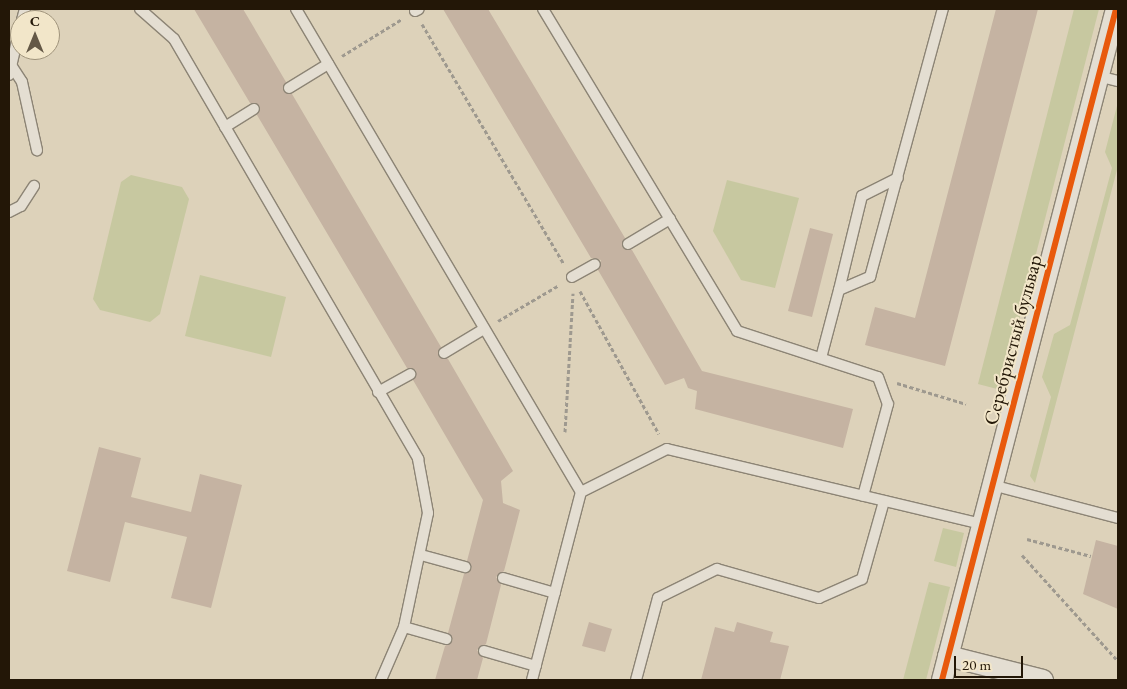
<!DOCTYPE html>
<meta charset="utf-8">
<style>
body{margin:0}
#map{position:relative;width:1127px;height:689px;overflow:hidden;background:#ddd2ba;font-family:"EB Garamond",serif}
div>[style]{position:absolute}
.green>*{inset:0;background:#c7c8a0}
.building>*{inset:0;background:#c5b3a2}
.path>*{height:3px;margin-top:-1.5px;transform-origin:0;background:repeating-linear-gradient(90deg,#9e998f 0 4px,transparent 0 6.5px)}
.roads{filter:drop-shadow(1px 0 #8c8475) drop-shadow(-1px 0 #8c8475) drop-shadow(0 1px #8c8475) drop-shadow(0 -1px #8c8475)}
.service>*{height:10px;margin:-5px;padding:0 5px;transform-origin:5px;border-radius:5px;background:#e4ded2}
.minor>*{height:20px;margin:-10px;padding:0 10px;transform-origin:10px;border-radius:10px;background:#e4ded2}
.cycleway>*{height:6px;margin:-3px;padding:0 3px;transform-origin:3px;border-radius:3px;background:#e8590c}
span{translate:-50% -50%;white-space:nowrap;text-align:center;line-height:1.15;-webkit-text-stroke:4px #f2e6c9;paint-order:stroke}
.street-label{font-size:20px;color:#231707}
.frame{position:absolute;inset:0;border:10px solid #231707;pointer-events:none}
.north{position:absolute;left:10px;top:10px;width:50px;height:50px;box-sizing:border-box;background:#f2e6c9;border:1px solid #9f937b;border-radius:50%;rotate:0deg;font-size:14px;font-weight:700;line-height:20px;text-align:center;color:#231707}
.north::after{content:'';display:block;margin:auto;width:18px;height:22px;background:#645846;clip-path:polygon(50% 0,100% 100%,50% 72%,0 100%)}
.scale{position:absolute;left:954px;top:656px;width:69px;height:22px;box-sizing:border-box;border:2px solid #231707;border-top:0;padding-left:6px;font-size:15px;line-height:18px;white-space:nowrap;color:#231707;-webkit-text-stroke:4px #f2e6c9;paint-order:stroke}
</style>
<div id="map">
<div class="green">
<div style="clip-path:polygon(1074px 9px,1099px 9px,1001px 390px,978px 384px)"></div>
<div style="clip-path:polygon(1118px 102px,1118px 166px,1035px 483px,1030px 476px,1051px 397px,1042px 377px,1054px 334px,1070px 325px,1112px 168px,1105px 152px)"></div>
<div style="clip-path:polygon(131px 175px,182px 187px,189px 199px,160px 314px,150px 322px,100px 310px,93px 299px,121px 182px)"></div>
<div style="clip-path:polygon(727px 180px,799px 198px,775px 288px,741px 280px,713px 231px)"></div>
<div style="clip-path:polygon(200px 275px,286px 297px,271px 357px,185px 336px)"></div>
<div style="clip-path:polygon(943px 528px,964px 533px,956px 567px,934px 561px)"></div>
<div style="clip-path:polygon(929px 582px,950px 587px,926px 680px,903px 680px)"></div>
</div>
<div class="building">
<div style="clip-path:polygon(194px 9px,243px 9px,286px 82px,283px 91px,292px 94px,441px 347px,438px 356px,448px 359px,513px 471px,501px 481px,503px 503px,520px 510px,504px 571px,496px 577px,501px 585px,486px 644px,477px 650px,483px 658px,477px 680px,435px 680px,445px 646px,453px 640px,448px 633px,464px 574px,472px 568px,467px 561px,483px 500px,413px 380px,416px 370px,407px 368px,257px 115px,260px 106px,250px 103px)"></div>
<div style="clip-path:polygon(443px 9px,488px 9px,625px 238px,622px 247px,632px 250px,702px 371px,853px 409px,843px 448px,695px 409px,697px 391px,688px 388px,684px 378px,665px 385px,598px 270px,601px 260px,591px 258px)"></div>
<div style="clip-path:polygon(996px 9px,1038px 9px,945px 366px,865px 345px,875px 307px,915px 318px)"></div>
<div style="clip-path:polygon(810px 228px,833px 234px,812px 317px,788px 311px)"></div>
<div style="clip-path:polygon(99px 447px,141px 458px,131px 497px,191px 512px,200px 474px,242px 485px,211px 608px,171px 598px,187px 537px,125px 522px,110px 582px,67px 571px)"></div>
<div style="clip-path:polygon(1096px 540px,1118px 546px,1118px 609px,1083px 594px)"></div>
<div style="clip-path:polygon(589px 622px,612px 629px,605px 652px,582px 646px)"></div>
<div style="clip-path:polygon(737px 622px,773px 632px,770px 642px,789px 646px,780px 680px,701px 680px,715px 627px,734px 632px)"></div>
</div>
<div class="path">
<div style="left:422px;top:24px;width:279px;rotate:59.4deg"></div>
<div style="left:342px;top:56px;width:70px;rotate:-31.7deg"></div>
<div style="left:580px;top:291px;width:163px;rotate:61.1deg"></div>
<div style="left:498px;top:321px;width:71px;rotate:-30.5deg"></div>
<div style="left:897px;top:383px;width:72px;rotate:16.9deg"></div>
<div style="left:565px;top:432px;width:139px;rotate:-86.7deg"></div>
<div style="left:1027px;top:539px;width:66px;rotate:14.9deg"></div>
<div style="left:1022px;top:555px;width:143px;rotate:47.8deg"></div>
</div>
<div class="roads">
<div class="service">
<div style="left:140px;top:9px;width:45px;rotate:41.4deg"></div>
<div style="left:174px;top:39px;width:486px;rotate:59.8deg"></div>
<div style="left:418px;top:459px;width:55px;rotate:79.5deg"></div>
<div style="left:428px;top:513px;width:116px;rotate:101.9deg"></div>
<div style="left:404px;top:627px;width:58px;rotate:113.5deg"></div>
<div style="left:296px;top:9px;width:561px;rotate:59.46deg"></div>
<div style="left:543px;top:9px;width:376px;rotate:58.9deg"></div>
<div style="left:737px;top:331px;width:148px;rotate:18.1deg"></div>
<div style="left:878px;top:377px;width:29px;rotate:70deg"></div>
<div style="left:888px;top:404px;width:95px;rotate:105.2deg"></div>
<div style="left:415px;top:11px;width:4px;rotate:-27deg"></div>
<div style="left:22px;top:20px;width:11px;rotate:-75deg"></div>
<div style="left:11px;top:65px;width:20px;rotate:57deg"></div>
<div style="left:22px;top:82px;width:70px;rotate:77.6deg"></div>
<div style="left:9px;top:75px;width:48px;rotate:-76.8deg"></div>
<div style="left:1098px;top:76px;width:21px;rotate:14deg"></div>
<div style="left:289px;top:88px;width:46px;rotate:-31.6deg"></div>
<div style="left:225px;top:127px;width:34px;rotate:-32deg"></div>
<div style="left:9px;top:212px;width:13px;rotate:-27deg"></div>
<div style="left:21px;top:206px;width:24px;rotate:-57deg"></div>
<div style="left:628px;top:244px;width:49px;rotate:-30.8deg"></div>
<div style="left:572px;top:277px;width:26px;rotate:-29deg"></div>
<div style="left:839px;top:290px;width:97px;rotate:-76.3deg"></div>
<div style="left:862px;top:196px;width:40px;rotate:-26.6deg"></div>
<div style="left:444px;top:353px;width:47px;rotate:-31deg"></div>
<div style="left:821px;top:358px;width:70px;rotate:-75.2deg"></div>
<div style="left:839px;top:290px;width:34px;rotate:-23deg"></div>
<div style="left:870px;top:277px;width:278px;rotate:-74.8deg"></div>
<div style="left:378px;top:392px;width:37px;rotate:-29deg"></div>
<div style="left:992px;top:485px;width:130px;rotate:14.7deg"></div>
<div style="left:421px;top:555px;width:46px;rotate:15.3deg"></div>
<div style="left:503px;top:578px;width:54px;rotate:16.1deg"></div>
<div style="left:404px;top:627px;width:44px;rotate:15.9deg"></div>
<div style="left:484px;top:651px;width:54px;rotate:16.1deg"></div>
<div style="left:532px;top:680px;width:194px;rotate:-75.4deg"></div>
<div style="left:581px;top:492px;width:96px;rotate:-26.6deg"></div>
<div style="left:667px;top:449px;width:324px;rotate:13.4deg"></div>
<div style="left:636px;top:680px;width:85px;rotate:-75deg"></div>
<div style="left:658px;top:598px;width:66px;rotate:-26.2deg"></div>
<div style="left:717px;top:569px;width:106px;rotate:15.9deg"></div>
<div style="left:819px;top:598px;width:47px;rotate:-23.8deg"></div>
<div style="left:862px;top:579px;width:81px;rotate:-74.2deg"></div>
</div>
<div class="minor">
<div style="left:948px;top:656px;width:98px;rotate:14.2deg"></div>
<div style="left:942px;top:680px;width:693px;rotate:-75.46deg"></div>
</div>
</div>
<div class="cycleway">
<div style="left:942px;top:680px;width:693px;rotate:-75.46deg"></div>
</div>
<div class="street-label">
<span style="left:1013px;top:340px;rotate:-75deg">Серебристый бульвар</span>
</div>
<div class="frame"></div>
<div class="north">С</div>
<div class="scale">20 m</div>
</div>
